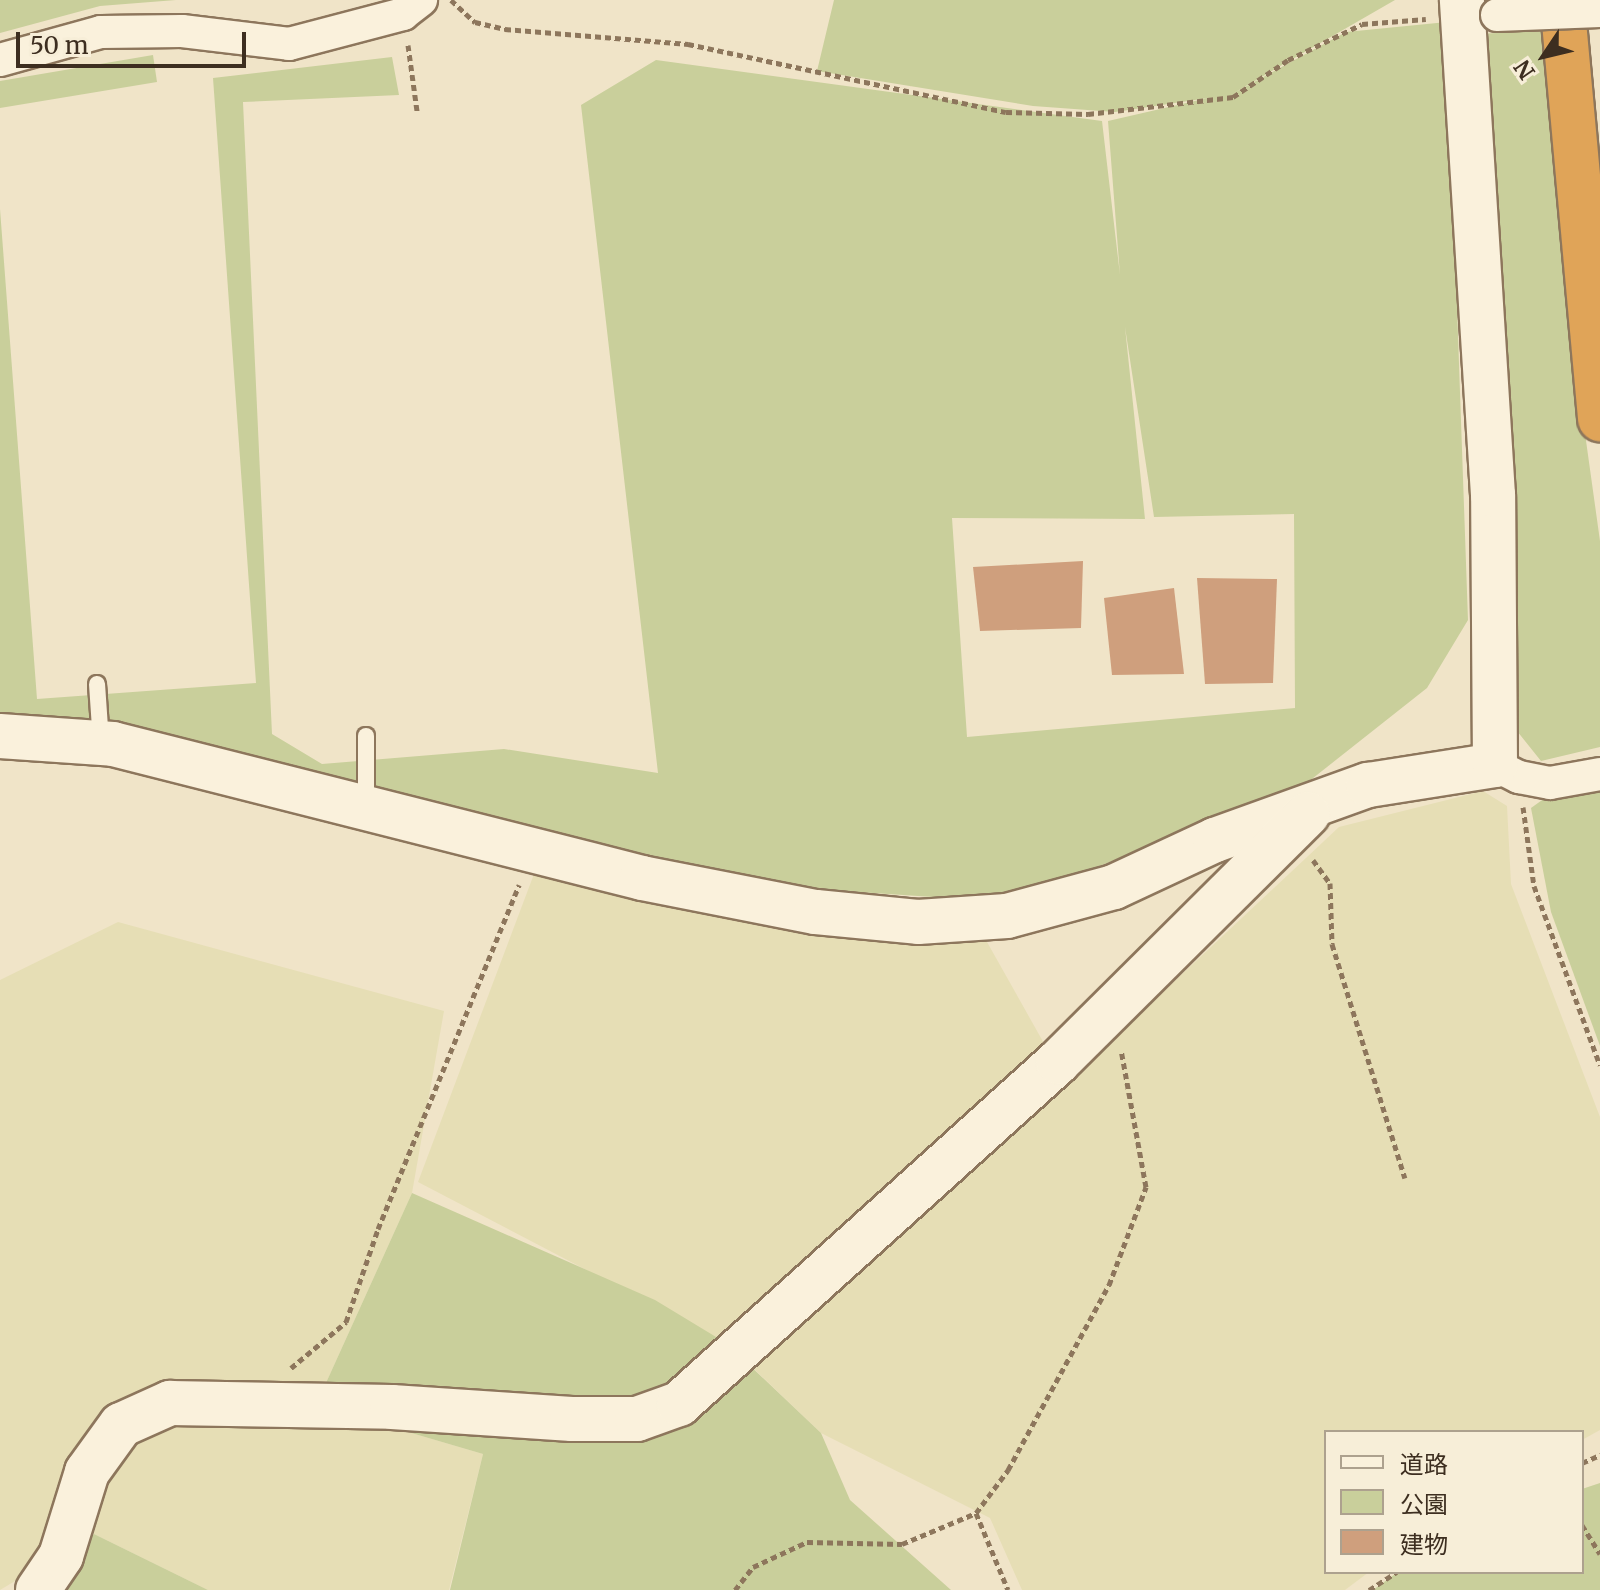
<!DOCTYPE html>
<meta charset="utf-8">
<style>
body{margin:0}
#map{position:relative;width:1600px;height:1590px;overflow:hidden;background:#f0e4c8;font-family:Merriweather,"Noto Sans JP",serif}
div>[style]{position:absolute}
.farmland>*{inset:0;background:#e6deb5}
.green>*{inset:0;background:#c9cf9b}
.building>*{inset:0;background:#cf9f7d}
.path>*{height:5px;margin-top:-2.5px;transform-origin:0;background:repeating-linear-gradient(90deg,#8d765c 0 6px,transparent 0 10px)}
.roads{filter:drop-shadow(2px 0 #8d765c) drop-shadow(-2px 0 #8d765c) drop-shadow(0 2px #8d765c) drop-shadow(0 -2px #8d765c)}
.lane>*{height:16px;margin:-8px;padding:0 8px;transform-origin:8px;border-radius:8px;background:#faf1dc}
.street>*{height:32px;margin:-16px;padding:0 16px;transform-origin:16px;border-radius:16px;background:#faf1dc}
.secondary>*{height:44px;margin:-22px;padding:0 22px;transform-origin:22px;border-radius:22px;background:#faf1dc}
.highway>*{height:44px;margin:-22px;padding:0 22px;transform-origin:22px;border-radius:22px;background:#e0a458}
.bridges{filter:drop-shadow(2px 0 #8d765c) drop-shadow(-2px 0 #8d765c) drop-shadow(0 2px #8d765c) drop-shadow(0 -2px #8d765c)}
.street-bridge>*{height:32px;margin:-16px;padding:0 16px;transform-origin:16px;border-radius:16px;background:#faf1dc}
span{translate:-50% -50%;white-space:nowrap;text-align:center;line-height:1.15;-webkit-text-stroke:6px #f7eed8;paint-order:stroke}
.legend{position:absolute;left:1324px;top:1430px;width:260px;height:144px;box-sizing:border-box;background:#f7eed8;border:2px solid #ada18e;margin:0;padding:10px 14px;list-style:none;font-size:24px;color:#3d2e20}
.legend li{display:flex;align-items:center;gap:16px;height:40px}
.legend b{width:40px;border:2px solid #ada18e}
.north{position:absolute;left:1504px;top:16px;width:80px;height:80px;-webkit-text-stroke:6px #f7eed8;paint-order:stroke;rotate:235deg;font-size:22px;font-weight:700;line-height:32px;text-align:center;color:#3d2e20}
.north::after{content:'';display:block;margin:auto;width:28px;height:36px;background:#3d2e20;clip-path:polygon(50% 0,100% 100%,50% 72%,0 100%)}
.scale{position:absolute;left:16px;top:32px;width:230px;height:36px;box-sizing:border-box;border:4px solid #3d2e20;border-top:0;padding-left:10px;font-size:24px;line-height:28px;white-space:nowrap;color:#3d2e20;-webkit-text-stroke:6px #f7eed8;paint-order:stroke}
</style>
<div id="map">
<div class="farmland">
<div style="clip-path:polygon(1483px 791px,1507px 806px,1511px 884px,1600px 1117px,1600px 1430px,1582px 1440px,1582px 1432px,1326px 1432px,1326px 1572px,1369px 1572px,1345px 1590px,1022px 1590px,990px 1518px,821px 1433px,749px 1364px,1051px 1097px,1339px 827px)"></div>
<div style="clip-path:polygon(534px 874px,864px 931px,978px 926px,1050px 1054px,726px 1343px,418px 1182px)"></div>
<div style="clip-path:polygon(118px 922px,444px 1011px,412px 1193px,316px 1405px,483px 1454px,449px 1590px,208px 1590px,94px 1534px,0 1590px,0 980px)"></div>
</div>
<div class="green">
<div style="clip-path:polygon(0 0,176px 0,100px 6px,0 33px)"></div>
<div style="clip-path:polygon(evenodd,834px 0,1395px 0,1232px 94px,1346px 32px,1447px 22px,1468px 620px,1427px 688px,1303px 786px,1008px 902px,768px 886px,473px 813px,0 727px,0 209px,37px 699px,256px 683px,213px 78px,392px 57px,399px 95px,243px 102px,272px 734px,322px 764px,504px 749px,658px 773px,581px 105px,656px 60px,1102px 121px,1120px 275px,1108px 121px,1208px 98px,1115px 112px,1033px 106px,817px 71px,834px 0,1125px 327px,1154px 517px,1294px 514px,1295px 708px,967px 737px,952px 518px,1145px 519px,1125px 327px)"></div>
<div style="clip-path:polygon(1558px 30px,1556px 149px,1565px 290px,1600px 541px,1600px 747px,1541px 761px,1513px 726px,1477px 34px)"></div>
<div style="clip-path:polygon(153px 55px,157px 82px,0 108px,0 81px)"></div>
<div style="clip-path:polygon(1600px 791px,1600px 1046px,1551px 912px,1531px 808px,1545px 798px)"></div>
<div style="clip-path:polygon(412px 1193px,655px 1300px,726px 1343px,821px 1433px,850px 1500px,951px 1590px,450px 1590px,483px 1454px,316px 1405px)"></div>
<div style="clip-path:polygon(1600px 1483px,1600px 1590px,1373px 1590px,1398px 1572px,1582px 1572px,1582px 1489px)"></div>
<div style="clip-path:polygon(94px 1534px,208px 1590px,46px 1590px)"></div>
</div>
<div class="building">
<div style="clip-path:polygon(1083px 561px,1081px 628px,980px 631px,973px 567px)"></div>
<div style="clip-path:polygon(1197px 578px,1277px 579px,1273px 683px,1205px 684px)"></div>
<div style="clip-path:polygon(1174px 588px,1184px 674px,1112px 675px,1104px 598px)"></div>
</div>
<div class="path">
<div style="left:451px;top:0;width:33px;rotate:43deg"></div>
<div style="left:475px;top:22px;width:31px;rotate:13deg"></div>
<div style="left:505px;top:29px;width:184px;rotate:4.7deg"></div>
<div style="left:688px;top:44px;width:325px;rotate:12.1deg"></div>
<div style="left:1006px;top:112px;width:82px;rotate:1.4deg"></div>
<div style="left:1088px;top:114px;width:146px;rotate:-6.7deg"></div>
<div style="left:1233px;top:97px;width:66px;rotate:-33.9deg"></div>
<div style="left:1288px;top:60px;width:82px;rotate:-25.9deg"></div>
<div style="left:1362px;top:24px;width:64px;rotate:-4.5deg"></div>
<div style="left:408px;top:45px;width:67px;rotate:82.2deg"></div>
<div style="left:1523px;top:807px;width:80px;rotate:82.1deg"></div>
<div style="left:1534px;top:886px;width:191px;rotate:69.8deg"></div>
<div style="left:1313px;top:860px;width:29px;rotate:54deg"></div>
<div style="left:1330px;top:883px;width:61px;rotate:88.1deg"></div>
<div style="left:1332px;top:944px;width:245px;rotate:72.7deg"></div>
<div style="left:291px;top:1368px;width:72px;rotate:-39.9deg"></div>
<div style="left:346px;top:1322px;width:98px;rotate:-71deg"></div>
<div style="left:378px;top:1229px;width:372px;rotate:-67.7deg"></div>
<div style="left:1582px;top:1463px;width:20px;rotate:-24deg"></div>
<div style="left:976px;top:1513px;width:83px;rotate:67.4deg"></div>
<div style="left:1582px;top:1525px;width:34px;rotate:58deg"></div>
<div style="left:735px;top:1590px;width:29px;rotate:-52deg"></div>
<div style="left:753px;top:1567px;width:60px;rotate:-24.8deg"></div>
<div style="left:807px;top:1542px;width:95px;rotate:1.2deg"></div>
<div style="left:902px;top:1544px;width:80px;rotate:-22.7deg"></div>
<div style="left:976px;top:1513px;width:54px;rotate:-53.3deg"></div>
<div style="left:1008px;top:1470px;width:211px;rotate:-61.4deg"></div>
<div style="left:1109px;top:1285px;width:105px;rotate:-69.3deg"></div>
<div style="left:1146px;top:1187px;width:139px;rotate:-100.3deg"></div>
<div style="left:1369px;top:1590px;width:33px;rotate:-33deg"></div>
</div>
<div class="roads">
<div class="lane">
<div style="left:97px;top:684px;width:58px;rotate:86.1deg"></div>
<div style="left:366px;top:736px;width:70px;rotate:90deg"></div>
</div>
<div class="street">
<div style="left:0;top:60px;width:105px;rotate:-15.5deg"></div>
<div style="left:101px;top:32px;width:81px;rotate:-0.7deg"></div>
<div style="left:182px;top:31px;width:108px;rotate:6.9deg"></div>
<div style="left:289px;top:44px;width:118px;rotate:-14.7deg"></div>
<div style="left:403px;top:14px;width:23px;rotate:-38deg"></div>
<div style="left:1495px;top:765px;width:27px;rotate:27deg"></div>
<div style="left:1519px;top:777px;width:32px;rotate:11deg"></div>
<div style="left:1550px;top:783px;width:51px;rotate:-10.2deg"></div>
</div>
<div class="secondary">
<div style="left:0;top:736px;width:113px;rotate:4deg"></div>
<div style="left:113px;top:744px;width:546px;rotate:14.21deg"></div>
<div style="left:642px;top:878px;width:177px;rotate:11.1deg"></div>
<div style="left:816px;top:912px;width:102px;rotate:5.6deg"></div>
<div style="left:918px;top:922px;width:89px;rotate:-3.9deg"></div>
<div style="left:1007px;top:916px;width:111px;rotate:-15.2deg"></div>
<div style="left:1114px;top:887px;width:111px;rotate:-25deg"></div>
<div style="left:1215px;top:840px;width:163px;rotate:-19.8deg"></div>
<div style="left:1368px;top:785px;width:129px;rotate:-8.9deg"></div>
<div style="left:1495px;top:765px;width:270px;rotate:-90.4deg"></div>
<div style="left:1493px;top:495px;width:496px;rotate:-93.6deg"></div>
<div style="left:38px;top:1590px;width:41px;rotate:-55.9deg"></div>
<div style="left:61px;top:1556px;width:88px;rotate:-72.8deg"></div>
<div style="left:87px;top:1472px;width:58px;rotate:-54.1deg"></div>
<div style="left:121px;top:1425px;width:54px;rotate:-24.2deg"></div>
<div style="left:170px;top:1403px;width:222px;rotate:1deg"></div>
<div style="left:392px;top:1407px;width:180px;rotate:3.8deg"></div>
<div style="left:572px;top:1419px;width:65px"></div>
<div style="left:637px;top:1419px;width:45px;rotate:-19.7deg"></div>
<div style="left:679px;top:1404px;width:510px;rotate:-42.06deg"></div>
<div style="left:1058px;top:1062px;width:352px;rotate:-44.8deg"></div>
</div>
<div class="highway">
<div style="left:1562px;top:0;width:421px;rotate:84.8deg"></div>
</div>
</div>
<div class="bridges">
<div class="street-bridge">
<div style="left:1497px;top:15px;width:103px;rotate:-2.2deg"></div>
</div>
</div>
<ul class="legend">
<li><b style="height:10px;background:#faf1dc"></b>道路</li>
<li><b style="height:22px;background:#c9cf9b"></b>公園</li>
<li><b style="height:22px;background:#cf9f7d"></b>建物</li>
</ul>
<div class="north">N</div>
<div class="scale">50 m</div>
</div>
